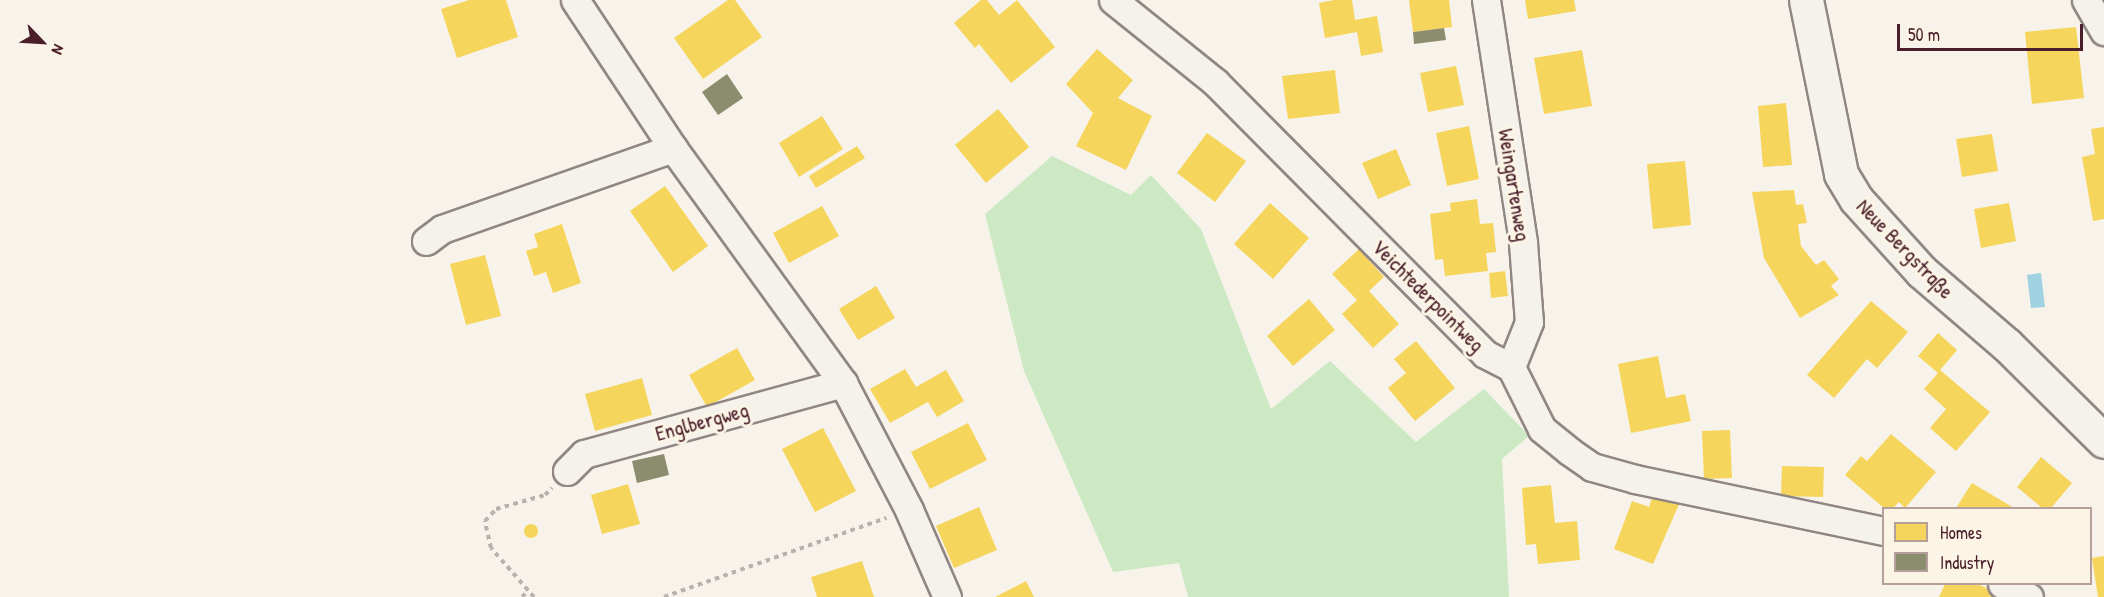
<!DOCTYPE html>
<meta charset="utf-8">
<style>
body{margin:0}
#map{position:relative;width:2104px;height:597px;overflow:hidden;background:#f7f3ea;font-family:"Patrick Hand",sans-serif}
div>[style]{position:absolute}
.green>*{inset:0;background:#cce9c4}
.water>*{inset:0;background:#a1d2e1}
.homes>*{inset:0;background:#f6d55c}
.round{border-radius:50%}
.industry>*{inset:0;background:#8c8c6e}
.path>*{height:4px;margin-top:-2px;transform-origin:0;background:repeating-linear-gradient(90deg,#b8b1ae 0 4.5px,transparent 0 9px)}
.roads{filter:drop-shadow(2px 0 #908684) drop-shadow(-2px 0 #908684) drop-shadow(0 2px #908684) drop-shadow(0 -2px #908684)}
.street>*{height:27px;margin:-13.5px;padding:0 13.5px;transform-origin:13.5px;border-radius:13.5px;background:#f5f2ec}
.secondary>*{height:33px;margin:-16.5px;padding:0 16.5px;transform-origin:16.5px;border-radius:16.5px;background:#f5f2ec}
span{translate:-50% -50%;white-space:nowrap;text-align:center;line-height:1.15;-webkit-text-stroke:6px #fcf5e5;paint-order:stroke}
.street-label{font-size:21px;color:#4a1f2b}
.legend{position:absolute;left:1882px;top:507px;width:210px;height:78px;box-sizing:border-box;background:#fcf5e5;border:2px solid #b59f9b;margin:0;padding:8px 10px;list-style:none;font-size:18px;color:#4a1f2b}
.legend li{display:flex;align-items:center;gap:12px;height:30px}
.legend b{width:30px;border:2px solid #b59f9b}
.north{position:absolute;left:12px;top:12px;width:60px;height:60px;-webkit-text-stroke:4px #fcf5e5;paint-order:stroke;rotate:115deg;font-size:16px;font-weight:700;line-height:24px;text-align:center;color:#4a1f2b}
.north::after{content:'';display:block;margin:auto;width:21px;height:27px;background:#4a1f2b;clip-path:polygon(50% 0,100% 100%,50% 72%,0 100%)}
.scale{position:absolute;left:1897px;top:24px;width:186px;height:27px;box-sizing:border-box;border:3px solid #4a1f2b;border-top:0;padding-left:8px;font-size:18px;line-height:21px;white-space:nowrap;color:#4a1f2b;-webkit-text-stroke:4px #fcf5e5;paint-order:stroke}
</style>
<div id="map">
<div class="green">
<div style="clip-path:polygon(1052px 156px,1131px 195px,1151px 175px,1201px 229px,1271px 409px,1330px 361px,1416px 442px,1484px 389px,1529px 436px,1502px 459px,1509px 597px,1188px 597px,1179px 563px,1113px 572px,1024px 371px,985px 214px)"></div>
</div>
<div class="water">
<div style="clip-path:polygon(2041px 273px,2045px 307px,2031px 308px,2027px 275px)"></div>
</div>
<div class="homes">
<div style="clip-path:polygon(469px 0,506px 0,518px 37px,457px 58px,441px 9px)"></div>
<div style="clip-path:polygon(728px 0,735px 0,762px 37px,703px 79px,674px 38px)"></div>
<div style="clip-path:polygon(981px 0,987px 0,999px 15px,1017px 0,1055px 47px,1011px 83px,979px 44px,975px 48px,954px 23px)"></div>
<div style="clip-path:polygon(1334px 0,1352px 0,1355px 20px,1377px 16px,1383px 52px,1361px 56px,1357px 32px,1325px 38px,1319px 3px)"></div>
<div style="clip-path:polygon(1409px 0,1449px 0,1452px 27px,1413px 32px)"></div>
<div style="clip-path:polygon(1525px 0,1574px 0,1576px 11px,1528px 19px)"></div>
<div style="clip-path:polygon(2076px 27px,2084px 98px,2032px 104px,2025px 32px)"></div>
<div style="clip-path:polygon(1097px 49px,1133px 80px,1118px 98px,1152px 116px,1126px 170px,1076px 146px,1093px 113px,1066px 84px)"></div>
<div style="clip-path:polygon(1582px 50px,1592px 106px,1544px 114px,1534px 58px)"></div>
<div style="clip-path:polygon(1456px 66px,1464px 105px,1428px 112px,1420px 73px)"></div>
<div style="clip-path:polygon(1335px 70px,1340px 113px,1288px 119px,1282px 76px)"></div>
<div style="clip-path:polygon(1786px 103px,1792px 165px,1763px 167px,1758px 106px)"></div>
<div style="clip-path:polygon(998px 109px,1029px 147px,986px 183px,955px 145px)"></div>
<div style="clip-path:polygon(822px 116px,843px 149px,799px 177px,779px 143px)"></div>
<div style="clip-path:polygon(1469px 126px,1479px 179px,1447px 186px,1436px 133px)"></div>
<div style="clip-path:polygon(2104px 127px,2104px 219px,2093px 221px,2082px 157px,2095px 154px,2091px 129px)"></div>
<div style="clip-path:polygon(1207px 133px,1246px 161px,1215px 202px,1177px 173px)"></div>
<div style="clip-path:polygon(1992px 134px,1998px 171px,1962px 177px,1956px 139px)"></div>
<div style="clip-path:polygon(857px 146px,865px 158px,816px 188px,809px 176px)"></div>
<div style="clip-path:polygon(1396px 149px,1411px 185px,1378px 199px,1362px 163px)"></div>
<div style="clip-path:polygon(1685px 161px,1691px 225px,1653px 229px,1647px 164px)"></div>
<div style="clip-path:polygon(665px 186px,708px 246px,673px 272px,630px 211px)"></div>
<div style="clip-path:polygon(1794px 190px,1796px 205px,1803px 204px,1807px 223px,1798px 224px,1801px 246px,1816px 265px,1824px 260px,1839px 279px,1831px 286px,1839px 295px,1800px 318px,1764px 258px,1752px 192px)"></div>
<div style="clip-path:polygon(1477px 199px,1480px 224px,1493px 223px,1496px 252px,1486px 253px,1488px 271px,1445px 276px,1443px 259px,1435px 260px,1430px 214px,1451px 211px,1450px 203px)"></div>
<div style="clip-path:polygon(1270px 203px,1309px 238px,1273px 279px,1234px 244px)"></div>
<div style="clip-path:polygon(2009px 203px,2016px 241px,1981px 248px,1974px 209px)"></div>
<div style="clip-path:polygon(822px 206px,839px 236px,789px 263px,773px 233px)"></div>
<div style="clip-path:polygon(562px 224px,581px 283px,553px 293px,546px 272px,534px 276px,526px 251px,538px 247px,534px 234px)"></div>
<div style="clip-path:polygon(1359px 249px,1384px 277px,1369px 291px,1399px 324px,1373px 348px,1342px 314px,1357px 300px,1332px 274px)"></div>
<div style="clip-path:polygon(485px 255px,501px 316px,466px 325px,450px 264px)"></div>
<div style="clip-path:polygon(1505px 271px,1508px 296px,1491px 298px,1489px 273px)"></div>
<div style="clip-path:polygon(876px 286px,895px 318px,858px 340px,839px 309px)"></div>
<div style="clip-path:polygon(1309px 299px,1335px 330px,1293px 366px,1267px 336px)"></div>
<div style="clip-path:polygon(1871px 301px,1908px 332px,1877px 368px,1867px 359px,1834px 398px,1807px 375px)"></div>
<div style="clip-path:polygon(1938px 333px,1957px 350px,1940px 370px,1990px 412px,1956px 451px,1930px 428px,1946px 409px,1924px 389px,1938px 373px,1918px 356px)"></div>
<div style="clip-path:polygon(1416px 341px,1455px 388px,1415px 421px,1388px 388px,1406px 373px,1394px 359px)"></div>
<div style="clip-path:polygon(737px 348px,755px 380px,707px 407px,689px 375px)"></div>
<div style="clip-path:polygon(1658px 356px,1666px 398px,1685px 394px,1691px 421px,1631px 433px,1618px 364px)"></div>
<div style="clip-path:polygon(905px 369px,916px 387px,946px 370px,964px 401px,937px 417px,928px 402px,890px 423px,870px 389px)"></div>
<div style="clip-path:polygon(642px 378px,652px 415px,595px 431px,585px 394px)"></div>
<div style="clip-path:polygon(968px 423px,987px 460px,930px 489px,911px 452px)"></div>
<div style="clip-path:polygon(823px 428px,856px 491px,815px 512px,782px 449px)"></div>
<div style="clip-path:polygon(1730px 430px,1732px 478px,1704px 479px,1702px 431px)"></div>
<div style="clip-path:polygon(1891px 434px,1936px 472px,1905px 508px,1899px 502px,1893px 508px,1884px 508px,1845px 475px,1861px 456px,1867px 461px)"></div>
<div style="clip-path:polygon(2041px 457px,2072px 483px,2051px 508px,2042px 508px,2017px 487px)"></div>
<div style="clip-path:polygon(1782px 466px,1824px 467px,1823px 497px,1781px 496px)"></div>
<div style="clip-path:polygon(1972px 483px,2014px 508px,1956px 508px)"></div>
<div style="clip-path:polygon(628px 484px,640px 524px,602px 534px,591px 495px)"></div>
<div style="clip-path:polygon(1551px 485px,1555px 523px,1577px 521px,1580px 560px,1538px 564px,1536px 544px,1526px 545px,1522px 488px)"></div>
<div style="clip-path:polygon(1654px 492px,1680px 502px,1653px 564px,1614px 549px,1632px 501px,1649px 507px)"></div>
<div style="clip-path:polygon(979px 507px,997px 550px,954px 568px,936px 526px)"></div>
<div class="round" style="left:524px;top:524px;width:14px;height:14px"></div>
<div style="clip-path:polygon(2104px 556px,2104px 597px,2098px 597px,2092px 558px)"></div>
<div style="clip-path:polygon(862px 561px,874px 597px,817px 597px,811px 577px)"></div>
<div style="clip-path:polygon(1026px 581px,1034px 597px,995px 597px)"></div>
<div style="clip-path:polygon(1945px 584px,1977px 584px,2008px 597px,1939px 597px)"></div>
</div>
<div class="industry">
<div style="clip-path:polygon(1444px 28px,1446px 40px,1414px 44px,1413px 32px)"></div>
<div style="clip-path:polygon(727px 74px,743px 98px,718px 115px,702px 92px)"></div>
<div style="clip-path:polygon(664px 454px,669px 475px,637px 483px,632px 461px)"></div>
</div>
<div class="path">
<div style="left:522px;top:597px;width:8px;rotate:-45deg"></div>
<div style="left:534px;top:597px;width:65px;rotate:-131.3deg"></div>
<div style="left:491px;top:548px;width:28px;rotate:-103deg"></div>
<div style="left:485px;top:521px;width:16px;rotate:-47deg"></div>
<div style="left:496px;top:509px;width:51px;rotate:-15.9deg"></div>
<div style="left:545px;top:495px;width:10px;rotate:-45deg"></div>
<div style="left:664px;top:597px;width:236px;rotate:-19.6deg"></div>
</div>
<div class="roads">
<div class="street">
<div style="left:575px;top:0;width:178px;rotate:56.5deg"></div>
<div style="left:673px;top:148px;width:290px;rotate:54.1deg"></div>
<div style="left:843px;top:383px;width:143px;rotate:62.5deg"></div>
<div style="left:909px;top:510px;width:95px;rotate:66.4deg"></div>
<div style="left:1113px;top:0;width:131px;rotate:38.8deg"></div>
<div style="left:1215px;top:82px;width:383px;rotate:45.2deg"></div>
<div style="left:1485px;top:354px;width:29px;rotate:27deg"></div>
<div style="left:1511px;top:367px;width:69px;rotate:63.4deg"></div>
<div style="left:1542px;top:429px;width:35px;rotate:39deg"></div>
<div style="left:1569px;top:451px;width:28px;rotate:35deg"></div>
<div style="left:1592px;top:467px;width:45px;rotate:15.6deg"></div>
<div style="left:1635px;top:479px;width:254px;rotate:11.8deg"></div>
<div style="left:1486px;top:0;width:246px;rotate:81.3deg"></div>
<div style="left:1523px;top:243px;width:79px;rotate:85.7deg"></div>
<div style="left:1529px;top:322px;width:48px;rotate:111.8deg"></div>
<div style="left:2086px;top:0;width:36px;rotate:60deg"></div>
<div style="left:426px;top:241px;width:20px;rotate:-37deg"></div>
<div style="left:442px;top:229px;width:245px;rotate:-19.3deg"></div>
<div style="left:567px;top:471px;width:24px;rotate:-45deg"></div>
<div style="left:584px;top:454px;width:269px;rotate:-15.3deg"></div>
<div style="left:2002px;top:584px;width:30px;rotate:26deg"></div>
</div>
<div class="secondary">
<div style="left:1806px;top:0;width:177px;rotate:78.6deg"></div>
<div style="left:1841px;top:174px;width:29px;rotate:59deg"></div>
<div style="left:1856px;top:199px;width:98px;rotate:47.9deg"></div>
<div style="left:1922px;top:272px;width:112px;rotate:40.7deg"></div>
<div style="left:2007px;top:345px;width:136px;rotate:44.7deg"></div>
</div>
</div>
<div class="street-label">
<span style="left:1514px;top:185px;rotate:81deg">Weingartenweg</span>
<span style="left:1905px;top:249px;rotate:46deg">Neue Bergstraße</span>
<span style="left:1428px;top:296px;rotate:45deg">Veichtederpointweg</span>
<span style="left:702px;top:422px;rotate:-15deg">Englbergweg</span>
</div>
<ul class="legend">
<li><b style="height:16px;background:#f6d55c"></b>Homes</li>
<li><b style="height:16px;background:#8c8c6e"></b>Industry</li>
</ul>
<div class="north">N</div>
<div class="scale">50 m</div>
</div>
